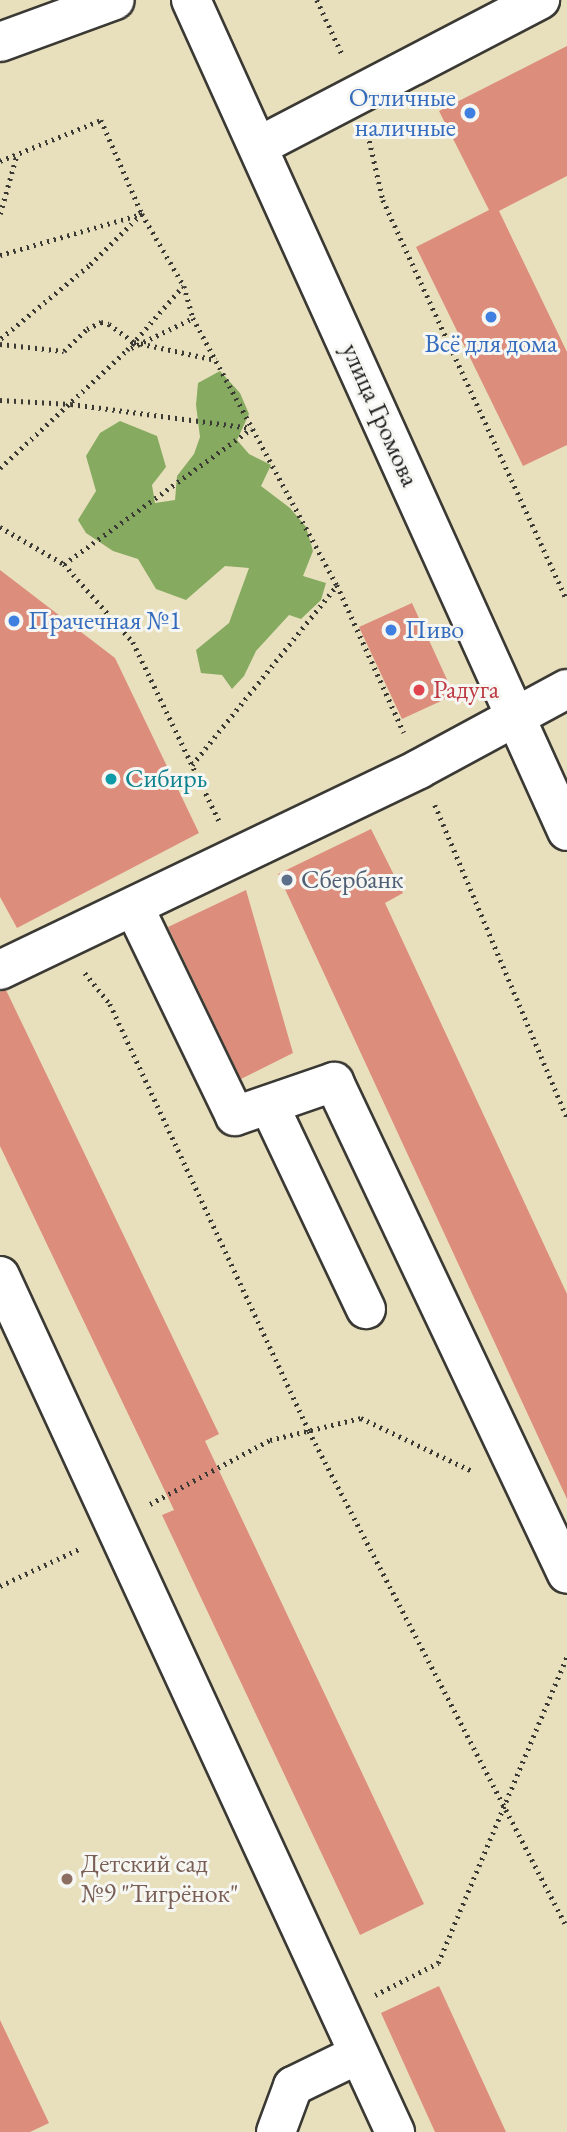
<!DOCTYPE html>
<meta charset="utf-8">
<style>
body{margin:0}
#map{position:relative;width:567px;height:2132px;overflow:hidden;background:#e8e0bd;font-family:"EB Garamond",serif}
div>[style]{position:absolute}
.forest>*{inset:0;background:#86aa60}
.building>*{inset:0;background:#dd8d7b}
.path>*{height:4.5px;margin-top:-2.25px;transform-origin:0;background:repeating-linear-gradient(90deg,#3b3934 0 2px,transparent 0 7px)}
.roads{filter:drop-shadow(2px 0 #3b3934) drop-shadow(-2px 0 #3b3934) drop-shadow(0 2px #3b3934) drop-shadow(0 -2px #3b3934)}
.minor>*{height:38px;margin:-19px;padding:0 19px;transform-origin:19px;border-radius:19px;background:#fff}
.dots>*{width:19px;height:19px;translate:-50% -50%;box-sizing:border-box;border:4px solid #f6f6f2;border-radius:50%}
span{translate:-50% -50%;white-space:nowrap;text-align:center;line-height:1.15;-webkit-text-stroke:6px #f6f6f2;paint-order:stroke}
.shop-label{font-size:26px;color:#366cbe}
.right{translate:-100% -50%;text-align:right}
.left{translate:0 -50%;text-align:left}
.street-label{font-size:26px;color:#1c1c1c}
.health-label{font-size:26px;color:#be3a42}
.culture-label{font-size:26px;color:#0d838f}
.service-label{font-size:26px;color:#4e5e75}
.education-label{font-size:26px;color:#785e54}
</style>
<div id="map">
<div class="forest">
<div style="clip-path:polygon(220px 371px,240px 393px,249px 414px,237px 440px,249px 454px,271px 465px,261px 486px,290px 508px,306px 527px,313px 551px,303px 576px,326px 583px,321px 600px,301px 619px,289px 615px,256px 651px,244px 676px,232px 689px,222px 675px,201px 673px,196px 650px,229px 623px,249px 568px,225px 566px,186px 600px,156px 589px,138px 559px,113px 551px,86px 533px,78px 520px,96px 491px,86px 456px,100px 433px,120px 421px,157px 436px,166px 467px,152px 485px,155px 503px,175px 500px,177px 476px,194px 454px,200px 437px,196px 405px,198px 383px)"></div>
</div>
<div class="building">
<div style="clip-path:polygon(567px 46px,567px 176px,499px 211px,567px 352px,567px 445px,523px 466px,416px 247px,489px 210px,439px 111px)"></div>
<div style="clip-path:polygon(0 570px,115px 658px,199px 833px,17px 928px,0 897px)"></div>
<div style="clip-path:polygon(412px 603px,454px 695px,402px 719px,359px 627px)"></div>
<div style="clip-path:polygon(371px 829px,403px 893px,385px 903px,567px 1294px,567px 1499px,278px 874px)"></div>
<div style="clip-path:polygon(246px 890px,293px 1053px,241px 1079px,168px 927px)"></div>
<div style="clip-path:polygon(6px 990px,219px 1434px,205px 1441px,424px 1904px,360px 1935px,162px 1515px,174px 1510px,0 1146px,0 992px)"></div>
<div style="clip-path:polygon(439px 1986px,506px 2132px,435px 2132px,381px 2013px)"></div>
<div style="clip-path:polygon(0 2020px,49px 2123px,30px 2132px,0 2132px)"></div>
</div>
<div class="path">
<div style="left:317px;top:0;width:62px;rotate:65.1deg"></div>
<div style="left:368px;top:134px;width:68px;rotate:77.2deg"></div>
<div style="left:383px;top:200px;width:440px;rotate:65.3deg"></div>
<div style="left:0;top:161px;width:109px;rotate:-22.1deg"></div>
<div style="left:101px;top:120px;width:103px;rotate:66.4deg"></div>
<div style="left:142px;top:214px;width:83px;rotate:59.7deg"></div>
<div style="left:184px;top:286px;width:33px;rotate:74deg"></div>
<div style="left:193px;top:318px;width:303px;rotate:61.7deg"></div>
<div style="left:337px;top:585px;width:162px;rotate:65.6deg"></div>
<div style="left:0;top:214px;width:62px;rotate:-74.2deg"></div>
<div style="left:0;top:255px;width:148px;rotate:-16.1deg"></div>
<div style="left:142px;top:214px;width:74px;rotate:135.5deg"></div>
<div style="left:89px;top:266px;width:116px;rotate:140.3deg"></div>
<div style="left:0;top:344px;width:64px;rotate:6.2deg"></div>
<div style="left:64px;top:351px;width:32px;rotate:-44deg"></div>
<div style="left:87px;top:329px;width:16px;rotate:-27deg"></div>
<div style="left:101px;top:322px;width:8px;rotate:14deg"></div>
<div style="left:109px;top:324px;width:31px;rotate:36deg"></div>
<div style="left:134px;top:342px;width:84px;rotate:12.4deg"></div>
<div style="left:131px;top:348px;width:69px;rotate:-25.8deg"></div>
<div style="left:0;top:400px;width:71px;rotate:3.2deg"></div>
<div style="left:71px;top:404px;width:182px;rotate:7.6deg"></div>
<div style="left:0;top:468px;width:173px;rotate:-42.9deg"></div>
<div style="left:127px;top:350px;width:85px;rotate:-48.8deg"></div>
<div style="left:0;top:527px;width:74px;rotate:30deg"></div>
<div style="left:64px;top:564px;width:104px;rotate:48.5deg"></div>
<div style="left:133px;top:642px;width:199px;rotate:64.3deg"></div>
<div style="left:64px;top:564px;width:231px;rotate:-35.8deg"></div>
<div style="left:192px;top:765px;width:231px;rotate:-51.1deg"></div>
<div style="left:435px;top:805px;width:339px;rotate:67.1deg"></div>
<div style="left:85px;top:973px;width:40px;rotate:51deg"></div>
<div style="left:110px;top:1004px;width:471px;rotate:65deg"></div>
<div style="left:309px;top:1431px;width:559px;rotate:62.52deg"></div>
<div style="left:150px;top:1504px;width:136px;rotate:-28.1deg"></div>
<div style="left:270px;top:1440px;width:94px;rotate:-13.6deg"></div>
<div style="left:361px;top:1418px;width:125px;rotate:25.5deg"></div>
<div style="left:0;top:1586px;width:89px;rotate:-25.1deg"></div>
<div style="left:375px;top:1995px;width:71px;rotate:-26.9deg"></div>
<div style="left:438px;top:1963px;width:333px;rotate:-67.2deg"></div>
</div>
<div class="roads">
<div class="minor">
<div style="left:191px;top:0;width:912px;rotate:65.65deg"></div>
<div style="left:0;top:42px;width:122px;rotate:-20.1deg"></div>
<div style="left:259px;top:146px;width:317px;rotate:-27.5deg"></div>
<div style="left:134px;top:907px;width:232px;rotate:64.2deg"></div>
<div style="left:235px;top:1116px;width:105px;rotate:-19deg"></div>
<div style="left:334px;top:1082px;width:544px;rotate:64.66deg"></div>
<div style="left:0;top:970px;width:465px;rotate:-25.6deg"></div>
<div style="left:419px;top:769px;width:168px;rotate:-28.4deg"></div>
<div style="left:269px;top:1105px;width:226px;rotate:64.6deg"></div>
<div style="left:0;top:1276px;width:943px;rotate:65.23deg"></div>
<div style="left:276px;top:2132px;width:49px;rotate:-69.7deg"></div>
<div style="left:293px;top:2086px;width:73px;rotate:-25.9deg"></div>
</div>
</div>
<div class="dots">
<div style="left:470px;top:113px;background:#3f7fe0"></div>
<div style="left:491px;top:317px;background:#3f7fe0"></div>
<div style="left:14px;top:621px;background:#3f7fe0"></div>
<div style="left:391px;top:630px;background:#3f7fe0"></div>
<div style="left:419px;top:690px;background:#e0444e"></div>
<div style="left:111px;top:779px;background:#0f9aa8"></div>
<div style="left:287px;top:880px;background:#5c6f8a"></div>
<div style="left:67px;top:1879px;background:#8d6e63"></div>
</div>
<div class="shop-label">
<span class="right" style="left:456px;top:113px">Отличные<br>наличные</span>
<span style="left:491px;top:344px">Всё для дома</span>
<span class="left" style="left:28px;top:621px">Прачечная №1</span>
<span class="left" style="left:405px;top:630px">Пиво</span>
</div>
<div class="street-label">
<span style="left:380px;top:415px;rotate:66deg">улица Громова</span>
</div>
<div class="health-label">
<span class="left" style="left:433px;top:690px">Радуга</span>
</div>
<div class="culture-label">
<span class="left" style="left:125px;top:779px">Сибирь</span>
</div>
<div class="service-label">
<span class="left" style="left:301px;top:880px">Сбербанк</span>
</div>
<div class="education-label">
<span class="left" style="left:81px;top:1879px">Детский сад<br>№9 "Тигрёнок"</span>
</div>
</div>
